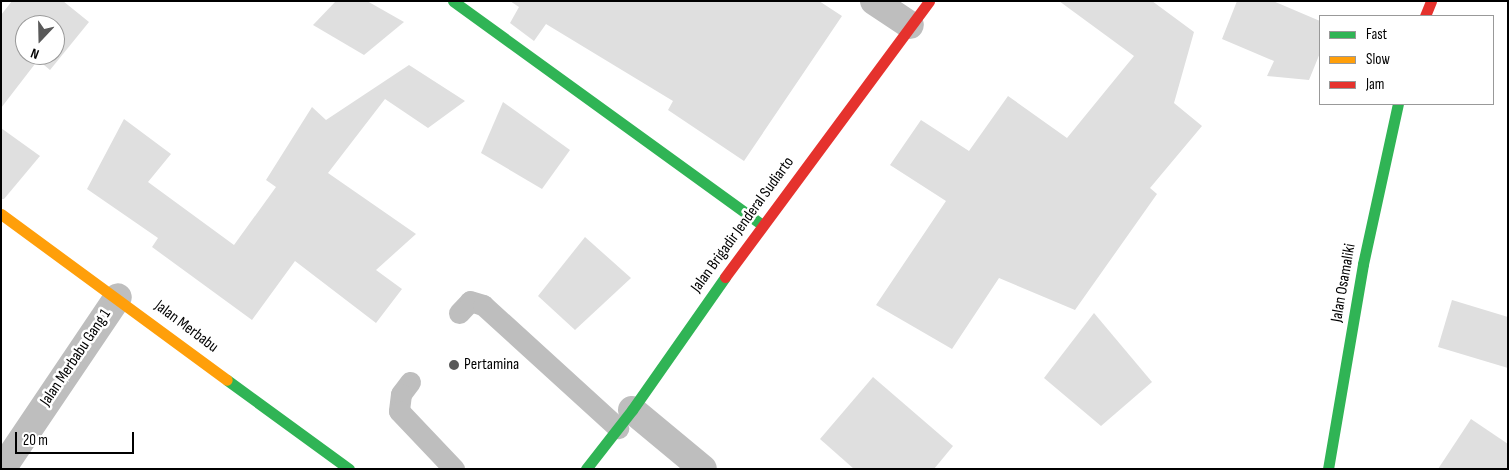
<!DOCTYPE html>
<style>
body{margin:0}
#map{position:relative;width:1509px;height:470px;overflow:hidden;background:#fff;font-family:"Sofia Sans Condensed",sans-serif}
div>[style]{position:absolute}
.building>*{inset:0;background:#dfdfdf}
.lane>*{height:21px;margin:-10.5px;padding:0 10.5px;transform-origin:10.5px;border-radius:10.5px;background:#bebebe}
.street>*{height:28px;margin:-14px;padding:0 14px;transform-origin:14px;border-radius:14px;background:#bebebe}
.fast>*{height:11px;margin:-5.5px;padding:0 5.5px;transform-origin:5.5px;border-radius:5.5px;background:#30b455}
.slow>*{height:11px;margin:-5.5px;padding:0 5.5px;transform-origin:5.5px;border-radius:5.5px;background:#ff9f0a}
.jam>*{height:11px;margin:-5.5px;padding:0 5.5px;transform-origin:5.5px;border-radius:5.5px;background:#e5322d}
.dots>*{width:14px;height:14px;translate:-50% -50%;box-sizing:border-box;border:2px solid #fff;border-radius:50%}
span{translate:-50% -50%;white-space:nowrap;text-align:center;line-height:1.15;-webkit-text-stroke:5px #fff;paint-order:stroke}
.street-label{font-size:16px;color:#000}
.poi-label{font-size:16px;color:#000}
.left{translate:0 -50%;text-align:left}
.frame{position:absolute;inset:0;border:2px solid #000;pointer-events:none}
.legend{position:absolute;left:1319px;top:15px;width:175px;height:90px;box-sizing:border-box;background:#fff;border:1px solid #999;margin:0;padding:6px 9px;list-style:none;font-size:15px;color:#000}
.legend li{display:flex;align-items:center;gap:10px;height:25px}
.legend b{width:25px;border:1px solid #999}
.north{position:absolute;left:15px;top:15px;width:50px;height:50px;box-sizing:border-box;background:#fff;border:1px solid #999;border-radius:50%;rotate:201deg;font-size:14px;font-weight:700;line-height:20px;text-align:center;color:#000}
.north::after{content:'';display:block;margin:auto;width:18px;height:22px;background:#595959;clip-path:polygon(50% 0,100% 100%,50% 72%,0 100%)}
.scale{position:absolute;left:15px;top:432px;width:119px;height:22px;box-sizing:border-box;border:2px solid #000;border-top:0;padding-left:6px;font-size:15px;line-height:18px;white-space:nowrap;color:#000;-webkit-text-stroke:4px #fff;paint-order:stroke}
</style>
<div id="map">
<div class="building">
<div style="clip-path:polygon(evenodd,12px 1px,63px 1px,89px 22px,50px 70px,38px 60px,1px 108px,1px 15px,12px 1px,25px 25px,55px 25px,55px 55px,25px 55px,25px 25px)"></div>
<div style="clip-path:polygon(336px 1px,367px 1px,404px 22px,364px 55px,313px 25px)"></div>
<div style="clip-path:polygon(510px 1px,819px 1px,842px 16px,744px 161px,668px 110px,673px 101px,546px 24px,534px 41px,510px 23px,519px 7px)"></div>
<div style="clip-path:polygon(1059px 1px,1152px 1px,1194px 32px,1174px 103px,1202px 126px,1150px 188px,1157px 194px,1075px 310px,999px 278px,952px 349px,876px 305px,946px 201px,890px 165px,921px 120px,969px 151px,1008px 96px,1067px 138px,1134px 56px)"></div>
<div style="clip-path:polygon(1237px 1px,1273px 1px,1320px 21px,1320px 53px,1309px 80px,1267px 76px,1274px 61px,1222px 39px)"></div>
<div style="clip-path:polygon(409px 65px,465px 101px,428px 128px,385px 99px,328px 173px,416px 234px,376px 270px,402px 289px,376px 323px,295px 261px,252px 320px,152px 247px,158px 238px,87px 189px,124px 119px,171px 154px,148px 182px,234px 245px,276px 187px,266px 180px,312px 107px,326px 120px)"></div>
<div style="clip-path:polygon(503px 102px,570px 150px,542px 189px,481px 153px)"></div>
<div style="clip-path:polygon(1px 128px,40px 156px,4px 199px,1px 199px)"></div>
<div style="clip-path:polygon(585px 237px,631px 278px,575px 330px,538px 296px)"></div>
<div style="clip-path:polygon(1452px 300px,1508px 317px,1508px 368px,1438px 347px)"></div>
<div style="clip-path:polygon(1094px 313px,1152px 382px,1101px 426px,1044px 378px)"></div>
<div style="clip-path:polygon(873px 377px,953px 446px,934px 469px,854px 469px,820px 439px)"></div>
<div style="clip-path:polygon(1471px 419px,1508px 444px,1508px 469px,1438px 469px)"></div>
</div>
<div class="lane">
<div style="left:459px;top:313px;width:16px;rotate:-47deg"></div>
<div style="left:470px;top:301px;width:14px;rotate:17deg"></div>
<div style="left:483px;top:305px;width:183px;rotate:42.3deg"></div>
<div style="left:410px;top:382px;width:15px;rotate:127deg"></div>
<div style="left:401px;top:394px;width:17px;rotate:97deg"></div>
<div style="left:399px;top:411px;width:80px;rotate:46.5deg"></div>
</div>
<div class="street">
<div style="left:874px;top:1px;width:43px;rotate:33.7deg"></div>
<div style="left:632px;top:410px;width:92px;rotate:39.7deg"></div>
<div style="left:2px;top:469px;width:207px;rotate:-56deg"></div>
</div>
<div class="fast">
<div style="left:453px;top:1px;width:382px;rotate:35.9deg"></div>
<div style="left:227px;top:380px;width:151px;rotate:36.1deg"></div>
<div style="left:586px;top:469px;width:75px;rotate:-52.1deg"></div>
<div style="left:632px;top:410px;width:162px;rotate:-55deg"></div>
<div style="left:1328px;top:469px;width:208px;rotate:-80.3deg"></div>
<div style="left:1363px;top:264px;width:164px;rotate:-77.7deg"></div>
</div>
<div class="slow">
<div style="left:1px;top:214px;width:280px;rotate:36.3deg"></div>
</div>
<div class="jam">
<div style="left:1425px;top:16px;width:16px;rotate:-68deg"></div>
<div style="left:725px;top:277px;width:343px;rotate:-53.5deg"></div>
</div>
<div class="dots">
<div style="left:454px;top:365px;background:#595959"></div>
</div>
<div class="street-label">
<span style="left:743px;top:225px;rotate:-54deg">Jalan Brigadir Jenderal Sudiarto</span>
<span style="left:1344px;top:283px;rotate:-80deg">Jalan Osamaliki</span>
<span style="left:186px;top:327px;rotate:37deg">Jalan Merbabu</span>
<span style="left:76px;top:358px;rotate:-56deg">Jalan Merbabu Gang 1</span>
</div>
<div class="poi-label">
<span class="left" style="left:464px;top:365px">Pertamina</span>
</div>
<div class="frame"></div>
<ul class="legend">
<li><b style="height:6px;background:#30b455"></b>Fast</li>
<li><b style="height:6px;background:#ff9f0a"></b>Slow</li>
<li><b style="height:6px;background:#e5322d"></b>Jam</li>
</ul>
<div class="north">N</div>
<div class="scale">20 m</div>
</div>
